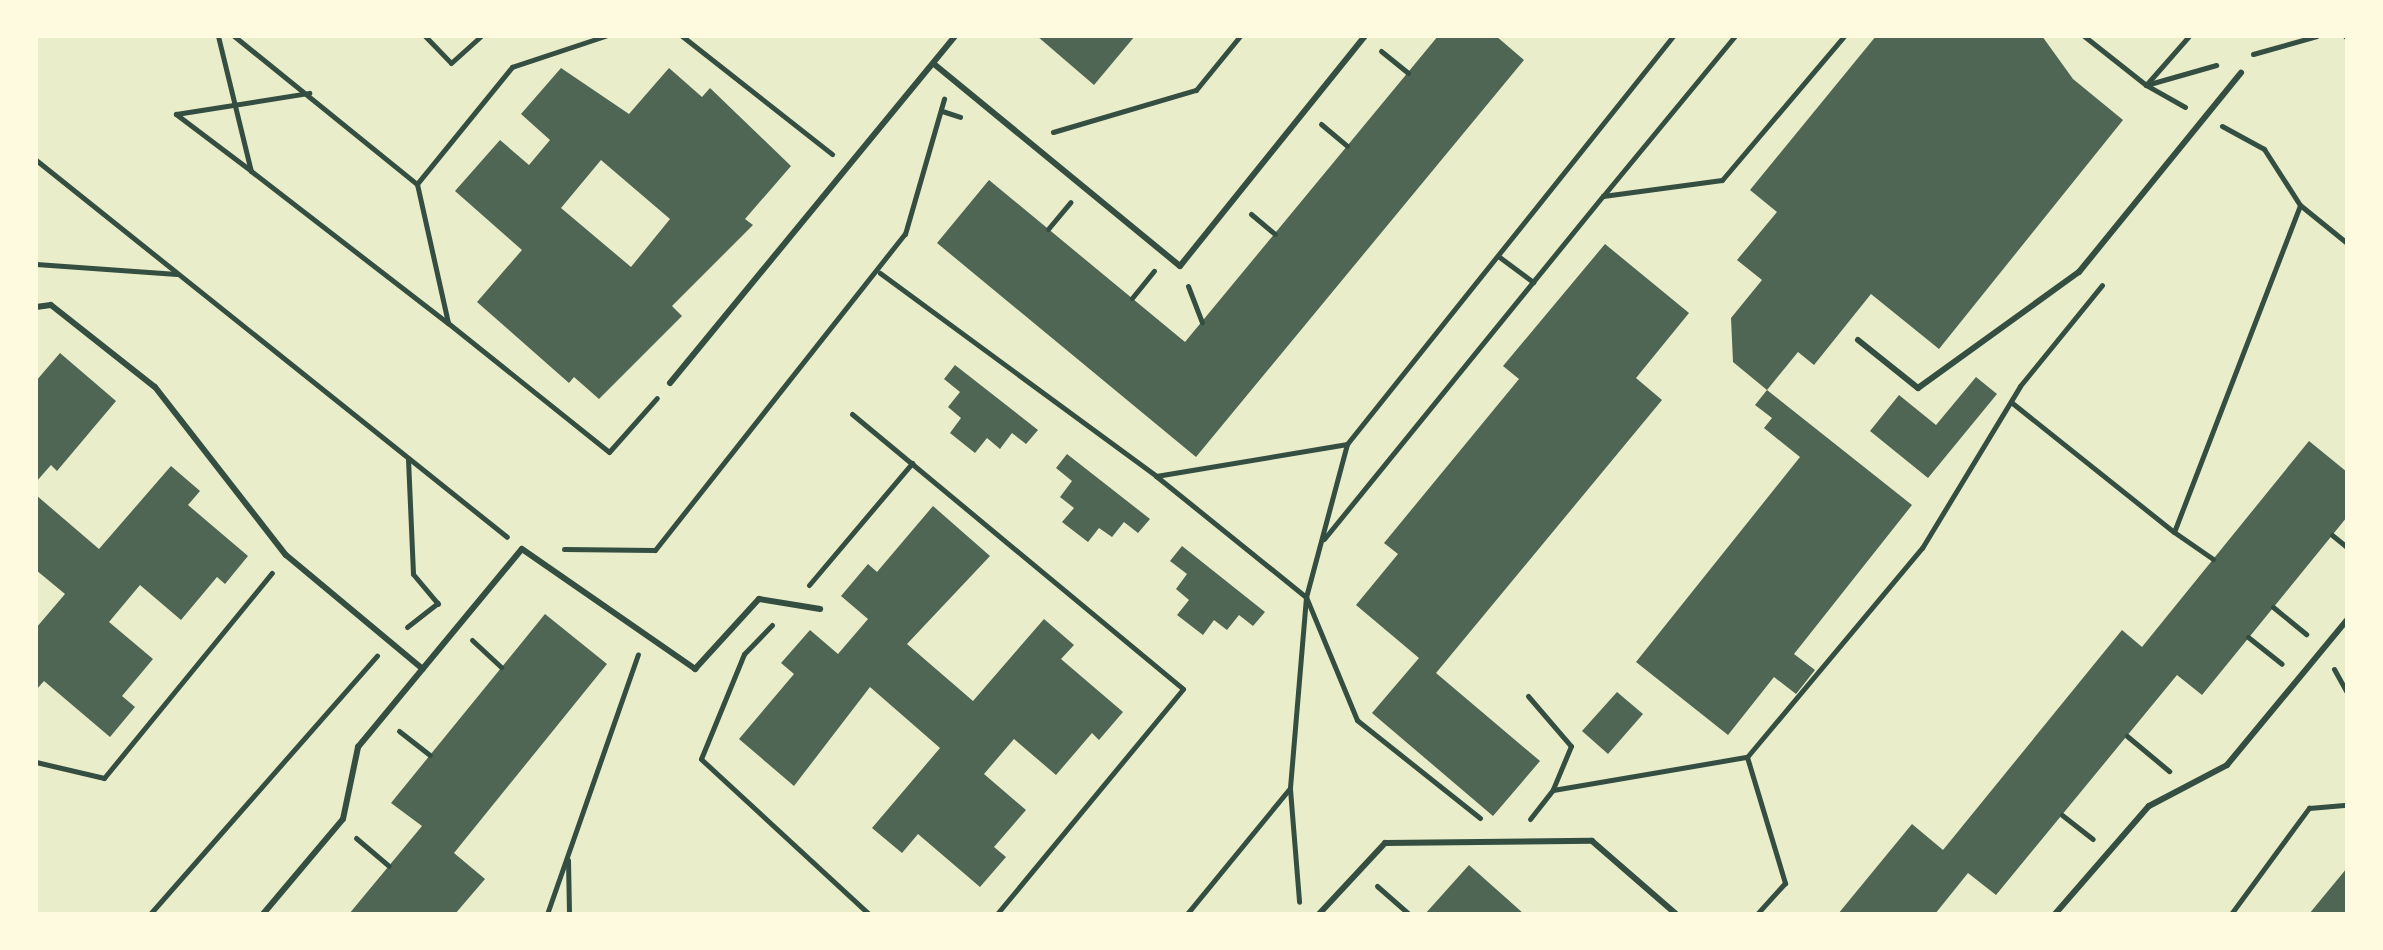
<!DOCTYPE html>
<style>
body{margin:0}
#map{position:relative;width:2383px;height:950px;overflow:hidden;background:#e9edc9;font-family:"Exo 2",sans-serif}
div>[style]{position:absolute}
.building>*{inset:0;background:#4f6655}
.path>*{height:5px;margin:-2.5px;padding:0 2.5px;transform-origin:2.5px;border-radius:2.5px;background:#344e41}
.service>*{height:6px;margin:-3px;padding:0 3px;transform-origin:3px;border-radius:3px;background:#344e41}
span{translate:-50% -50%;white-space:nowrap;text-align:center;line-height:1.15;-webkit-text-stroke:6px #fefae0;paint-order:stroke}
.frame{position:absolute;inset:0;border:38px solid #fefae0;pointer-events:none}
</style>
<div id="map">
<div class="building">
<div style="clip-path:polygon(1037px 36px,1135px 36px,1094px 85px)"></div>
<div style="clip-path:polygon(1438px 36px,1496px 36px,1524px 60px,1196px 457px,937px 243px,989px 180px,1185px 342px)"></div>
<div style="clip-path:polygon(1876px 36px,2042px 36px,2073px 79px,2123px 120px,1939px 349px,1871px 294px,1814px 365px,1798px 352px,1767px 390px,1733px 362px,1731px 318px,1762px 280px,1737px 260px,1777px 212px,1750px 190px)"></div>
<div style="clip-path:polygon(evenodd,561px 68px,629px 114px,669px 68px,702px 97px,710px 88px,791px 166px,745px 219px,753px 225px,672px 306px,682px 316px,599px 399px,574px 377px,569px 383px,477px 302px,522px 250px,455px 191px,500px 140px,529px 165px,550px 140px,521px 114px,561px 68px,601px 160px,670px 219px,631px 267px,561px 208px,601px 160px)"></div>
<div style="clip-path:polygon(1605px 244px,1689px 313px,1636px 378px,1662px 400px,1436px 673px,1540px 761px,1493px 816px,1372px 713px,1419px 658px,1356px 605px,1398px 554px,1384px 543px,1519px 379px,1503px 366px)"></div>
<div style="clip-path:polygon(60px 353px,116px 401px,57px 471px,51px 465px,36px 482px,36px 381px)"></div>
<div style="clip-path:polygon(955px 365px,1038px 430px,1026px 444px,1012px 433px,1000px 449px,987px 438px,975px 453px,950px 433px,961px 418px,948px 407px,960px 392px,944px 379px)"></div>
<div style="clip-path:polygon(1976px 377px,1997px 394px,1928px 478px,1870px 431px,1899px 395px,1936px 425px)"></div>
<div style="clip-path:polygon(1767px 390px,1912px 505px,1794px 654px,1815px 670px,1796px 694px,1774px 677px,1728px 735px,1636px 662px,1800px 457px,1764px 428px,1772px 418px,1755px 405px)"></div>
<div style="clip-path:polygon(2309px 441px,2347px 472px,2347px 517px,2202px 695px,2177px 675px,1996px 895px,1968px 873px,1935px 914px,1838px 914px,1912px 824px,1943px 850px,2122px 630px,2142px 647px)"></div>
<div style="clip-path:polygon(1067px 454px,1150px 519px,1138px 533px,1124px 522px,1112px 537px,1099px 528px,1088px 542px,1062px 522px,1074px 508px,1060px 497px,1072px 481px,1056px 468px)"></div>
<div style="clip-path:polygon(171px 466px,200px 491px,188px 505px,248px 556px,225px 584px,217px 577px,181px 620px,140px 585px,109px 622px,153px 659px,122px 696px,135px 707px,110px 737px,44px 681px,36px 690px,36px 628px,65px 594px,36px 570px,36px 495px,99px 549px)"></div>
<div style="clip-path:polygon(933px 506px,990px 556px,907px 644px,973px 701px,1044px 619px,1074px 645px,1061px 659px,1123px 712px,1099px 740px,1092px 733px,1056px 775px,1014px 739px,984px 774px,1026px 810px,994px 847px,1006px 857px,980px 887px,918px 834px,902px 853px,872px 828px,940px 748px,870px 687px,794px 786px,739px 739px,794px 674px,781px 663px,810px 630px,838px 654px,868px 619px,841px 596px,868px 564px,877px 572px)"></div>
<div style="clip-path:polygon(1182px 546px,1265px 612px,1253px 626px,1239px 615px,1227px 630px,1214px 620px,1203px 635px,1177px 615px,1189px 600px,1176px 589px,1187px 574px,1170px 561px)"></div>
<div style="clip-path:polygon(545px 614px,607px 664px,454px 853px,485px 879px,455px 914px,349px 914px,422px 826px,391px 803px)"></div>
<div style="clip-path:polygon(1617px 692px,1643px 714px,1608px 754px,1582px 731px)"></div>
<div style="clip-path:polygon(1469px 865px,1524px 914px,1425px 914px)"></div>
<div style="clip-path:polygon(2347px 868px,2347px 914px,2309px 914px)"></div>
</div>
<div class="path">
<div style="left:218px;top:36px;width:139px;rotate:76.3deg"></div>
<div style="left:251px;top:171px;width:249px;rotate:37.7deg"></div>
<div style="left:234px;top:36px;width:235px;rotate:39deg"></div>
<div style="left:425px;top:36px;width:37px;rotate:46deg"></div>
<div style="left:451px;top:63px;width:40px;rotate:-42deg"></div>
<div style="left:605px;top:36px;width:98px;rotate:161.6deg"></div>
<div style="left:512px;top:67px;width:151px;rotate:129.1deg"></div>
<div style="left:417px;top:184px;width:142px;rotate:77.4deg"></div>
<div style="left:448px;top:323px;width:206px;rotate:38.7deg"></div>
<div style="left:609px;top:452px;width:72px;rotate:-48.4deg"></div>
<div style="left:682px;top:36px;width:191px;rotate:38.2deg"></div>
<div style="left:2084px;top:36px;width:79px;rotate:38.3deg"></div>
<div style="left:2146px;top:85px;width:73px;rotate:-15.9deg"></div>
<div style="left:2345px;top:36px;width:3px;rotate:45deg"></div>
<div style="left:1381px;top:51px;width:35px;rotate:39deg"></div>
<div style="left:2253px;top:54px;width:66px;rotate:-15.7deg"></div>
<div style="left:2185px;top:107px;width:45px;rotate:-150.6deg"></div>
<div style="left:2146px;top:85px;width:65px;rotate:-48.7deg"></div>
<div style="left:942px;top:111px;width:19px;rotate:18deg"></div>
<div style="left:1321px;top:124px;width:34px;rotate:40deg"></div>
<div style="left:2222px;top:126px;width:48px;rotate:28.7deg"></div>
<div style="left:2264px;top:149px;width:67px;rotate:57.3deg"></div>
<div style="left:2300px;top:205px;width:60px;rotate:39deg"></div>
<div style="left:1053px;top:132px;width:149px;rotate:-16.4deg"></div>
<div style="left:1196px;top:90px;width:70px;rotate:-50.8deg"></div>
<div style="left:36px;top:160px;width:603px;rotate:38.67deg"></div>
<div style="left:250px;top:170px;width:93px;rotate:-142.9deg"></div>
<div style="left:176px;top:114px;width:135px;rotate:-9deg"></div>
<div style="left:1603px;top:196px;width:207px;rotate:-50.5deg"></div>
<div style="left:1251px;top:214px;width:31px;rotate:40deg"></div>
<div style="left:1048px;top:229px;width:35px;rotate:-50deg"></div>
<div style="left:1498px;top:256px;width:44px;rotate:36.6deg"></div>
<div style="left:36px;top:264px;width:141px;rotate:4.1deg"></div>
<div style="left:880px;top:273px;width:343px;rotate:36.3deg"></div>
<div style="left:1156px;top:476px;width:194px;rotate:-9.5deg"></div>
<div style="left:1188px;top:286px;width:39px;rotate:69deg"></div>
<div style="left:1132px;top:298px;width:35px;rotate:-51deg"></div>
<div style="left:2011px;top:402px;width:208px;rotate:38.6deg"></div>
<div style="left:852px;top:414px;width:430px;rotate:39.7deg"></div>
<div style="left:1183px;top:689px;width:292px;rotate:129.6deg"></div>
<div style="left:408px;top:459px;width:115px;rotate:87.5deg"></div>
<div style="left:413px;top:574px;width:39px;rotate:50deg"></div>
<div style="left:1156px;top:476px;width:193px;rotate:38.9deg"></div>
<div style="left:1306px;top:597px;width:192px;rotate:94.8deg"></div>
<div style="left:1290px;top:788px;width:163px;rotate:129.3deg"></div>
<div style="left:2332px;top:535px;width:19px;rotate:39deg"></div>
<div style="left:1324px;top:539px;width:442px;rotate:-50.9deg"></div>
<div style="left:1603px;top:196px;width:120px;rotate:-7.7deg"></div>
<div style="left:1722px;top:180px;width:189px;rotate:-49.7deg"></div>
<div style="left:564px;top:549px;width:91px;rotate:0.6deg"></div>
<div style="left:655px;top:550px;width:403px;rotate:-51.7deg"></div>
<div style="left:905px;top:234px;width:141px;rotate:-73.9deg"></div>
<div style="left:2213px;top:559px;width:47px;rotate:-145.3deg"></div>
<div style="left:2174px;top:532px;width:350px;rotate:-68.9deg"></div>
<div style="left:809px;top:585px;width:160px;rotate:-49.8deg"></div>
<div style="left:2273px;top:607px;width:43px;rotate:39.3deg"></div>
<div style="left:772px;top:625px;width:40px;rotate:134deg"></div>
<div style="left:744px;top:654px;width:113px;rotate:112.3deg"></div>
<div style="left:701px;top:759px;width:229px;rotate:42.7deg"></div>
<div style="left:407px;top:627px;width:39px;rotate:-38deg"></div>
<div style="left:2248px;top:637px;width:43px;rotate:38.5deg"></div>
<div style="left:472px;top:640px;width:40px;rotate:43deg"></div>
<div style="left:2334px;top:669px;width:26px;rotate:61deg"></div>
<div style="left:1528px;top:696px;width:66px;rotate:49.3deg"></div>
<div style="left:1571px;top:746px;width:47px;rotate:112.7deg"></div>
<div style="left:399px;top:731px;width:39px;rotate:38deg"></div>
<div style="left:2127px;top:736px;width:55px;rotate:39.8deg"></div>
<div style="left:1747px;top:757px;width:132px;rotate:73.2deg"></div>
<div style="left:1785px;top:883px;width:42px;rotate:132.1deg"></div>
<div style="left:36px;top:762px;width:70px;rotate:13.2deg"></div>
<div style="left:104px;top:778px;width:265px;rotate:-50.7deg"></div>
<div style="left:1290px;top:789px;width:113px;rotate:85.4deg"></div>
<div style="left:2062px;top:815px;width:39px;rotate:38deg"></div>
<div style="left:1480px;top:818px;width:157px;rotate:-141.5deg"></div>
<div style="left:1357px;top:720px;width:133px;rotate:-112.5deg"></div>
<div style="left:1306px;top:597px;width:158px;rotate:-75deg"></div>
<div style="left:1347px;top:444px;width:522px;rotate:-51.37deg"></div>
<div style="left:1530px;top:819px;width:37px;rotate:-52deg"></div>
<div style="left:1553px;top:790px;width:197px;rotate:-9.7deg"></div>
<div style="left:1747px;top:757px;width:273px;rotate:-50.1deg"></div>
<div style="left:1922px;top:548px;width:189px;rotate:-58.8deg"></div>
<div style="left:2020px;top:386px;width:130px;rotate:-50.9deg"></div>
<div style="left:356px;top:838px;width:43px;rotate:40.3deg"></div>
<div style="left:568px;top:860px;width:54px;rotate:88.9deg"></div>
<div style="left:1377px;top:886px;width:43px;rotate:41.2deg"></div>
<div style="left:150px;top:914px;width:344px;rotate:-48.7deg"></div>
<div style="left:547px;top:914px;width:275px;rotate:-70.7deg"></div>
<div style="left:2231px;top:914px;width:132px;rotate:-53.7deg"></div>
<div style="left:2309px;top:808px;width:38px;rotate:-5deg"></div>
</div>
<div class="service">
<div style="left:934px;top:64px;width:318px;rotate:39.4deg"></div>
<div style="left:1180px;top:266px;width:295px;rotate:-51.2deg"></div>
<div style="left:36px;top:307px;width:15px;rotate:-8deg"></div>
<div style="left:51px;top:305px;width:132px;rotate:38.3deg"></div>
<div style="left:155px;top:387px;width:213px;rotate:52.1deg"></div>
<div style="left:286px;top:555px;width:178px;rotate:39.8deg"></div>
<div style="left:1858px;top:340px;width:77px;rotate:38.7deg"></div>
<div style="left:1918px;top:388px;width:198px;rotate:-35.8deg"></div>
<div style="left:2079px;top:272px;width:257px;rotate:-50.9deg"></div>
<div style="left:670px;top:383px;width:449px;rotate:-50.6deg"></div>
<div style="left:263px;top:914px;width:124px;rotate:-49.9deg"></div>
<div style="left:343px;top:819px;width:74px;rotate:-78.2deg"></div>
<div style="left:358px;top:747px;width:257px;rotate:-50.4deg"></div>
<div style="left:522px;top:549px;width:211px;rotate:34.7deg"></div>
<div style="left:695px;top:669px;width:95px;rotate:-47.6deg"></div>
<div style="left:759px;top:599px;width:62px;rotate:9.3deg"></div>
<div style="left:1319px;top:914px;width:97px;rotate:-47.1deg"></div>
<div style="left:1385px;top:843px;width:207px;rotate:-0.6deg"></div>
<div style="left:1592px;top:841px;width:111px;rotate:41deg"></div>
<div style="left:2055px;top:914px;width:143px;rotate:-49deg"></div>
<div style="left:2149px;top:806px;width:88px;rotate:-27.7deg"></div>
<div style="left:2227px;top:765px;width:188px;rotate:-50.4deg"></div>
</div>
<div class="frame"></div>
</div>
